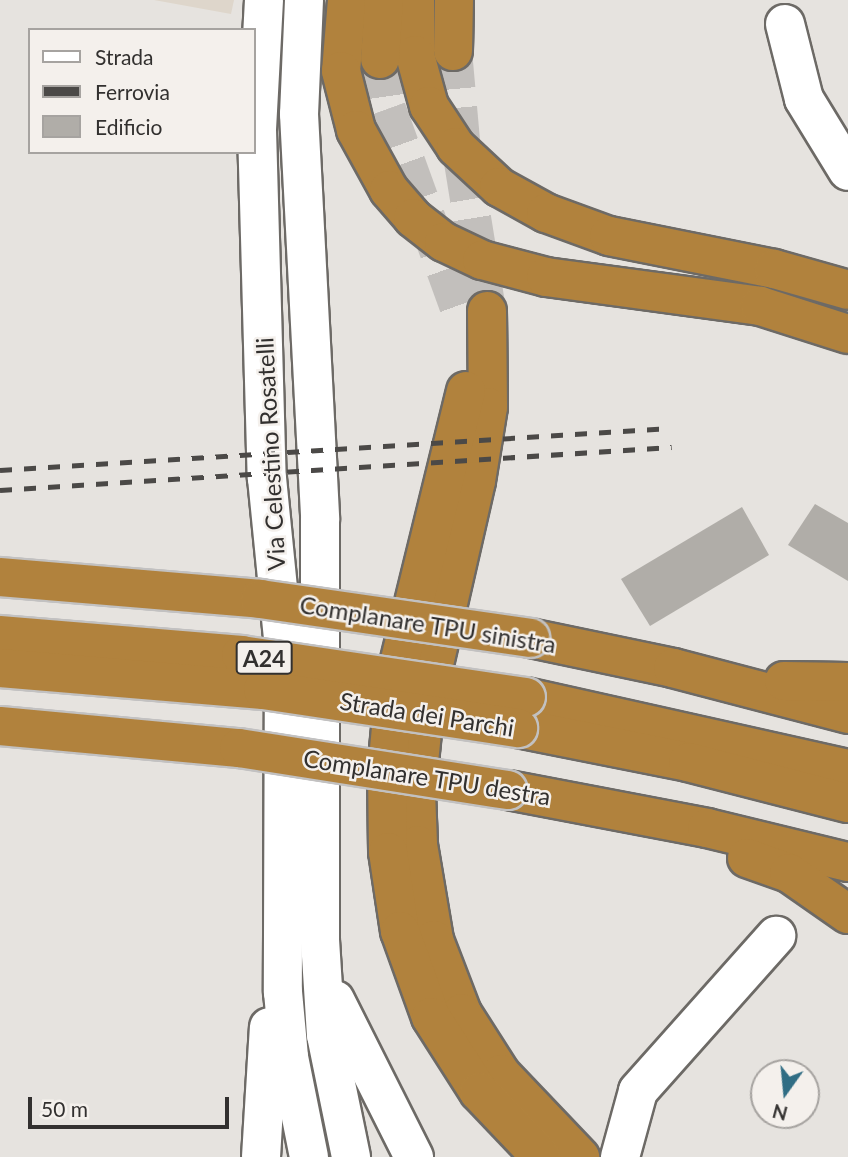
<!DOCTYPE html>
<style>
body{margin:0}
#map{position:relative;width:848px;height:1157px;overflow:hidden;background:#e6e3df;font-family:Lato,sans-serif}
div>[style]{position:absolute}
.built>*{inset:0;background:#ded6cb}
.building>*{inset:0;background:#b0ada8}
.highway-tunnel>*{height:38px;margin-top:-19px;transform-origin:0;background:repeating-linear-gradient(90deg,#c2bfbc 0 38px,transparent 0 57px)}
.roads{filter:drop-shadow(2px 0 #6d6a66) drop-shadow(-2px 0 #6d6a66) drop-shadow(0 2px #6d6a66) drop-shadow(0 -2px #6d6a66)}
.minor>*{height:38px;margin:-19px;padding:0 19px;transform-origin:19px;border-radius:19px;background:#fff}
.highway>*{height:38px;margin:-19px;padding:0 19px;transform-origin:19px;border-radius:19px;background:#b1823d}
.rail>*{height:5px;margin-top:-2.5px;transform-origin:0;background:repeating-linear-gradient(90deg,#4b4947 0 12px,transparent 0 24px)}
.bridges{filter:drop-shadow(2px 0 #c2c1c1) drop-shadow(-2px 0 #c2c1c1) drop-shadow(0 2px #c2c1c1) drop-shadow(0 -2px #c2c1c1)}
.highway-bridge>*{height:38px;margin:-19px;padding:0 19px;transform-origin:19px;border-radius:19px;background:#b1823d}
span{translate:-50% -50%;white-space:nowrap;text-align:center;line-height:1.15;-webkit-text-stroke:5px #f4f0ec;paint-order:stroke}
.shield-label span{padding:2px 5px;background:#f4f0ec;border:2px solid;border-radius:5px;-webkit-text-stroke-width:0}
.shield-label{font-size:23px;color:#32302f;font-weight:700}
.street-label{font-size:24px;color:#32302f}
.legend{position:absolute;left:28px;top:28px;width:228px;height:126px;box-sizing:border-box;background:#f4f0ec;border:2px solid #a6a3a0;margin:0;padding:9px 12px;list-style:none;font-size:21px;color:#32302f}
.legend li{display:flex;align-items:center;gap:14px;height:35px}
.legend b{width:35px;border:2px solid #a6a3a0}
.north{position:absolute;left:750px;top:1059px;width:70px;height:70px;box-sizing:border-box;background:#f4f0ec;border:2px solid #a6a3a0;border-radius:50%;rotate:195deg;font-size:19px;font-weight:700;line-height:28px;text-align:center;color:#32302f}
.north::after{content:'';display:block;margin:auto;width:24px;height:32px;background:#306d84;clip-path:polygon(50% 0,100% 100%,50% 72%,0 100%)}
.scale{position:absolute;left:28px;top:1097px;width:201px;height:32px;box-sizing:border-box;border:4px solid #32302f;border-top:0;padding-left:9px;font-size:21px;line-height:24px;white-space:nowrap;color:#32302f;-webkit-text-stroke:5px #f4f0ec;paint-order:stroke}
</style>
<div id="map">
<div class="built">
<div style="clip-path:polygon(154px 0,234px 0,231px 14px)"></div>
</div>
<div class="building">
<div style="clip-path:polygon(815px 504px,848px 523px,848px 581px,788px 545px)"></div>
<div style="clip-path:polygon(742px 507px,769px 555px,650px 626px,621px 579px)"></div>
</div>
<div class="highway-tunnel">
<div style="left:453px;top:51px;width:111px;rotate:84.9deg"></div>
<div style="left:463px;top:162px;width:151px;rotate:80.8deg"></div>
<div style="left:380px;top:59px;width:50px;rotate:82deg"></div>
<div style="left:387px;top:109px;width:220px;rotate:70.1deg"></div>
</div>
<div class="roads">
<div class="minor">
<div style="left:264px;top:0;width:130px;rotate:93.1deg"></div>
<div style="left:257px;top:130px;width:348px;rotate:88.4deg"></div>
<div style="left:267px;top:478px;width:171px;rotate:84.3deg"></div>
<div style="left:284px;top:648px;width:344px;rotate:90.2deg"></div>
<div style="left:283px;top:992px;width:65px;rotate:84.7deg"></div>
<div style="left:289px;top:1057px;width:102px;rotate:78.7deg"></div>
<div style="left:304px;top:0;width:114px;rotate:92.5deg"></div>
<div style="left:299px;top:114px;width:406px;rotate:87deg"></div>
<div style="left:320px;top:519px;width:421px;rotate:90deg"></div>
<div style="left:320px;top:940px;width:95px;rotate:86.4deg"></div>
<div style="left:326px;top:1035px;width:125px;rotate:78.4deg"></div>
<div style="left:785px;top:24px;width:77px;rotate:75.8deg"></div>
<div style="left:804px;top:99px;width:84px;rotate:58.6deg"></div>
<div style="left:335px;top:1000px;width:176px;rotate:63.3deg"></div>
<div style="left:261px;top:1157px;width:130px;rotate:-86.5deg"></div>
<div style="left:620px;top:1157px;width:68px;rotate:-74.7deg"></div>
<div style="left:638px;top:1091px;width:208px;rotate:-48.3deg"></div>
</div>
<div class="highway">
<div style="left:347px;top:0;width:71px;rotate:94.8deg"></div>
<div style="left:341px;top:71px;width:61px;rotate:75.7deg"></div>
<div style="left:356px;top:130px;width:68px;rotate:61.2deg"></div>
<div style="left:389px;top:190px;width:37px;rotate:49deg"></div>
<div style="left:413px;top:218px;width:39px;rotate:38deg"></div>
<div style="left:444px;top:242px;width:42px;rotate:25.3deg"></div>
<div style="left:482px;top:260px;width:66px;rotate:14.9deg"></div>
<div style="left:546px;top:277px;width:216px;rotate:7.7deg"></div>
<div style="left:760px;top:306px;width:92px;rotate:17.7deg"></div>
<div style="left:415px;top:0;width:55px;rotate:90deg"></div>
<div style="left:415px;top:55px;width:53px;rotate:74.6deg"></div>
<div style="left:429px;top:106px;width:49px;rotate:56.6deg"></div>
<div style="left:456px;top:147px;width:59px;rotate:42.9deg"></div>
<div style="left:499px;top:187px;width:54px;rotate:29deg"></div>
<div style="left:546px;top:213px;width:67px;rotate:20.1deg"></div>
<div style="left:609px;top:236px;width:168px;rotate:11.3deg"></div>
<div style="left:774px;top:269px;width:77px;rotate:15.8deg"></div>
<div style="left:453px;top:51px;width:51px;rotate:-88.9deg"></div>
<div style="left:380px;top:59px;width:59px;rotate:-86.1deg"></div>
<div style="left:487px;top:311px;width:96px;rotate:89.4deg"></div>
<div style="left:488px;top:407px;width:75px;rotate:99.2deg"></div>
<div style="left:476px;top:481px;width:228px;rotate:102.9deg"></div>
<div style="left:425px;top:703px;width:89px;rotate:95.8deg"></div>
<div style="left:416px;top:792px;width:53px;rotate:87.8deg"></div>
<div style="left:418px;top:845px;width:96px;rotate:80.4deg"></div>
<div style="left:434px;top:940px;width:78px;rotate:69deg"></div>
<div style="left:462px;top:1013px;width:72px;rotate:57.4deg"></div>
<div style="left:501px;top:1074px;width:115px;rotate:46.4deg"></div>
<div style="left:466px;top:391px;width:293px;rotate:103.8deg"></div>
<div style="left:396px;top:676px;width:93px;rotate:95.5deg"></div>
<div style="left:387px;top:769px;width:83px;rotate:89.3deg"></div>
<div style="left:388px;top:852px;width:80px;rotate:81.4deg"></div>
<div style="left:400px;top:931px;width:91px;rotate:70.2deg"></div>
<div style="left:431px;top:1017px;width:89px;rotate:57.4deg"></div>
<div style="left:479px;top:1092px;width:90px;rotate:46.4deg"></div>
<div style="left:530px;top:638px;width:146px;rotate:11.8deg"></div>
<div style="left:673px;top:668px;width:181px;rotate:14.7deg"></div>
<div style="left:784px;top:681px;width:64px;rotate:0.9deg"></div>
<div style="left:526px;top:697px;width:330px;rotate:12.6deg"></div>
<div style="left:518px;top:728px;width:173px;rotate:11.3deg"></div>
<div style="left:688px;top:762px;width:165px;rotate:14.4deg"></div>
<div style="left:508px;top:790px;width:203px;rotate:10.8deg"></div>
<div style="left:707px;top:828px;width:145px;rotate:13.6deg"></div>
<div style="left:747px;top:858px;width:45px;rotate:19.7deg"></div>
<div style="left:789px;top:873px;width:72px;rotate:34.8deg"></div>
</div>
</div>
<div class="rail">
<div style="left:0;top:470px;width:672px;rotate:-3.58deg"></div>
<div style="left:0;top:490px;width:673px;rotate:-3.66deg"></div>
</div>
<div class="bridges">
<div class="highway-bridge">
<div style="left:0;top:577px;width:261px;rotate:4.8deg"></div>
<div style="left:260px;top:599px;width:273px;rotate:8.2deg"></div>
<div style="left:0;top:635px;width:242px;rotate:4.7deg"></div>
<div style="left:241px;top:655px;width:288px;rotate:8.4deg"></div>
<div style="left:0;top:668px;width:264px;rotate:4.8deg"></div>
<div style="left:263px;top:690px;width:258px;rotate:8.5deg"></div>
<div style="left:0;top:726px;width:240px;rotate:5.3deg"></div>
<div style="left:239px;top:748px;width:272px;rotate:8.9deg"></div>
</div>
</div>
<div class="shield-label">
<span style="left:264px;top:658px">A24</span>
</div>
<div class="street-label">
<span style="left:270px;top:454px;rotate:-93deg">Via Celestino Rosatelli</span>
<span style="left:428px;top:624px;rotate:9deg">Complanare TPU sinistra</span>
<span style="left:427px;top:714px;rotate:9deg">Strada dei Parchi</span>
<span style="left:427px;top:777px;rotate:9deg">Complanare TPU destra</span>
</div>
<ul class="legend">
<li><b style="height:9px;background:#fff"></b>Strada</li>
<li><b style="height:9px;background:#4b4947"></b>Ferrovia</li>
<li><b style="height:19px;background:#b0ada8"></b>Edificio</li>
</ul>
<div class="north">N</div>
<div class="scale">50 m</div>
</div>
